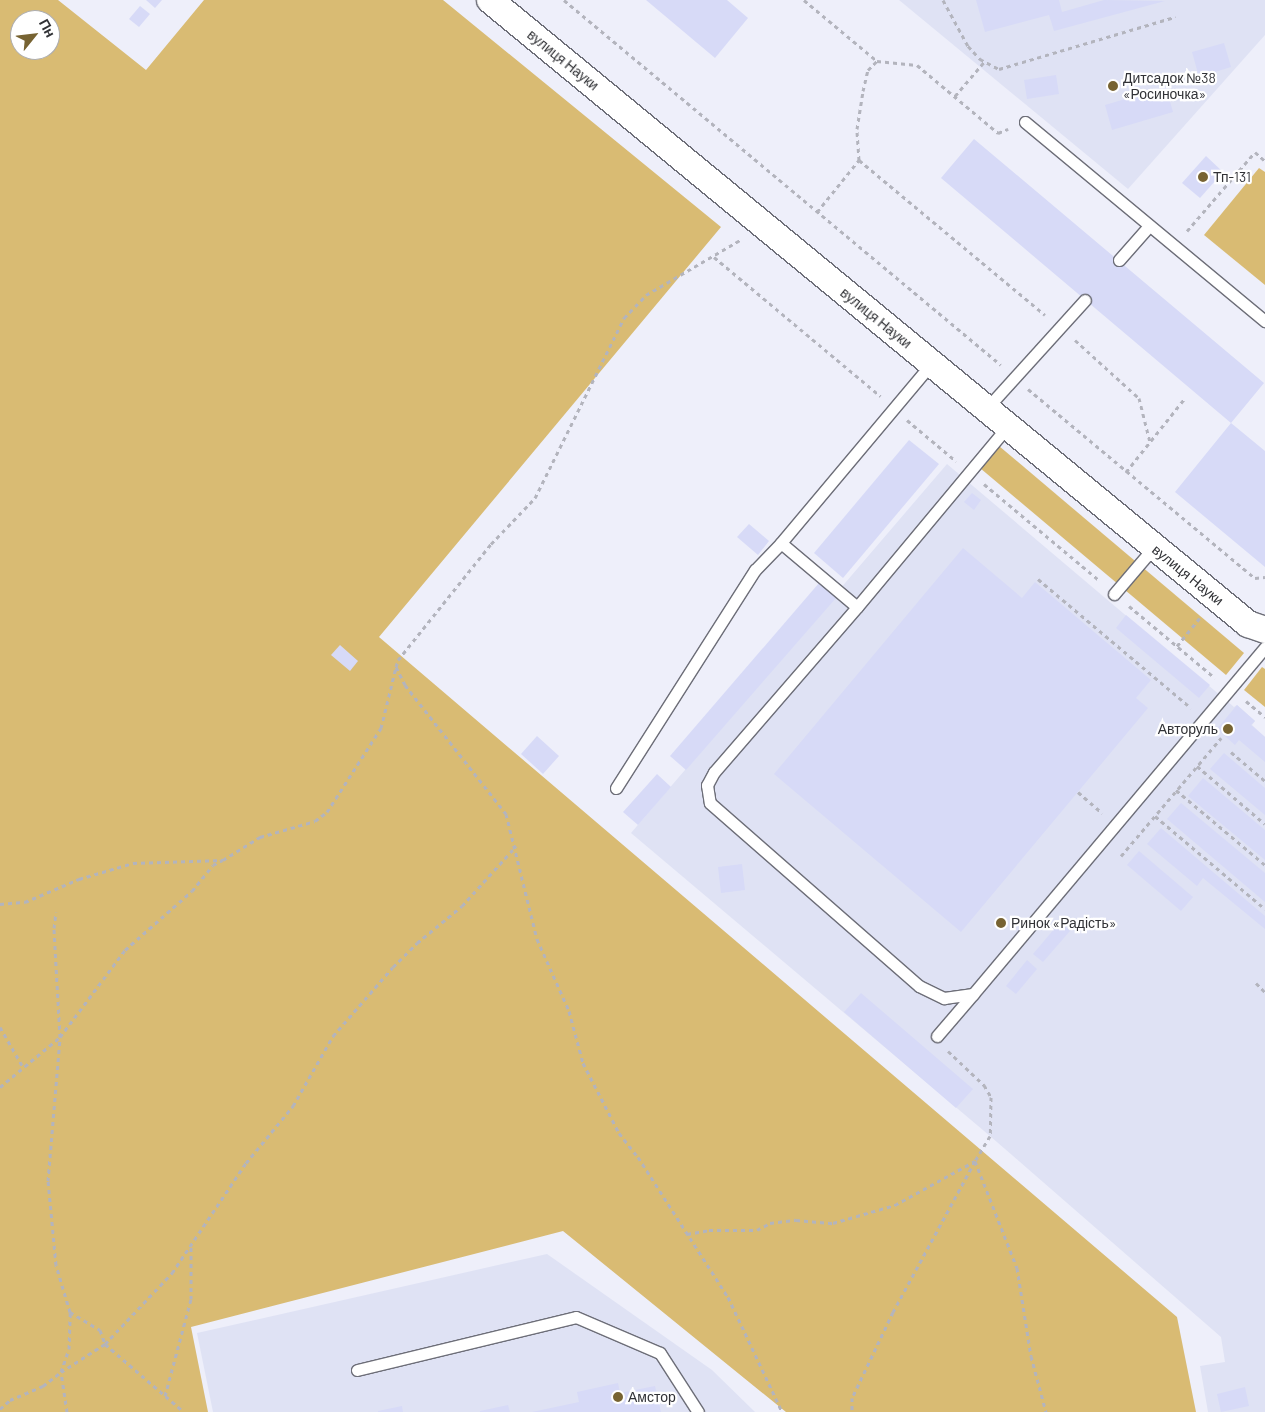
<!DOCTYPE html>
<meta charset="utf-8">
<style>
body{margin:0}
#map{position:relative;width:1265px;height:1412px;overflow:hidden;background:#eeeffa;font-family:Barlow,sans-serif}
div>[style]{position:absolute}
.built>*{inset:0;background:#dfe2f4}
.green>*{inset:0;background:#d9bb73}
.building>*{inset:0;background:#d7daf7}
.path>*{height:3px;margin-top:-1.5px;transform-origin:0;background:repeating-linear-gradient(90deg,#b3b4bd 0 4px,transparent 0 8px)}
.roads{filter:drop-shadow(1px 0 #6d6e78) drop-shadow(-1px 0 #6d6e78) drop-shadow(0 1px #6d6e78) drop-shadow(0 -1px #6d6e78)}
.service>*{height:11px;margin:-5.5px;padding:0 5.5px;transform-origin:5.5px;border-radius:5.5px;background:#fff}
.tertiary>*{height:26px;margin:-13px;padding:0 13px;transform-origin:13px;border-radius:13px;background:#fff}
.dots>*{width:14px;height:14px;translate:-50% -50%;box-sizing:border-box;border:2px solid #fff;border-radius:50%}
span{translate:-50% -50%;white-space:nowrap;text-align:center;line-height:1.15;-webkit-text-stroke:4.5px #fff;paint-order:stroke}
.street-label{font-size:14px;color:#313236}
.poi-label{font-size:14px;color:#313236}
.left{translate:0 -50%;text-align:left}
.right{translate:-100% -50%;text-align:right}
.north{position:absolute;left:10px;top:10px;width:50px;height:50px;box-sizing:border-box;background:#fff;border:1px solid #adadaf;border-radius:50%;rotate:61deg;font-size:14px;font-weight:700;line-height:20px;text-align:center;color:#313236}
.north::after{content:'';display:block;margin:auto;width:18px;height:22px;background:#776332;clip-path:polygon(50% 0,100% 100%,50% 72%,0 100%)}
</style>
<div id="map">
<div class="built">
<div style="clip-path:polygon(899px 0,1265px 0,1265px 35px,1128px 189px)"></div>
<div style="clip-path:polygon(947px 464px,1234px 707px,1237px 705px,1255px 721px,1252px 725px,1265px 737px,1265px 1412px,1208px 1412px,1200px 1366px,1225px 1362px,1221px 1337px,990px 1136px,631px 833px)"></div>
<div style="clip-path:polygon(547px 1254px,712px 1370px,755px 1412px,213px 1412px,197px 1333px)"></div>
</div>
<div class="green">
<div style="clip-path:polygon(evenodd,0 0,58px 0,146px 70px,204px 0,443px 0,721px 227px,379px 637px,1177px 1317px,1196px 1412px,786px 1412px,563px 1231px,191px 1327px,208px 1412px,0 1412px,0 0,20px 20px,50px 20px,50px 50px,20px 50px,20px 20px)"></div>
<div style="clip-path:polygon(1259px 168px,1265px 172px,1265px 285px,1204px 235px)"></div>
<div style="clip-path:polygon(999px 446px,1244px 653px,1226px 675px,980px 468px)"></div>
<div style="clip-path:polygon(1262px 667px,1265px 669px,1265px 707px,1244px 690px)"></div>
</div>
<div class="building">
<div style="clip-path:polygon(146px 0,162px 0,155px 8px)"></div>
<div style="clip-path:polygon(646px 0,727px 0,748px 18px,715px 58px)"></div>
<div style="clip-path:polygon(976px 0,1059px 0,1062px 12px,1104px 0,1165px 1px,1054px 31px,1049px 15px,985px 32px)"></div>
<div style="clip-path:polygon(140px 6px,150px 14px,139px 27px,129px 19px)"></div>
<div style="clip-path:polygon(1224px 43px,1231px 67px,1199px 77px,1192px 52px)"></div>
<div style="clip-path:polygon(1056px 75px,1059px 94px,1027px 99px,1024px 80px)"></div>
<div style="clip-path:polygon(1166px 87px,1173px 112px,1112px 130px,1105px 105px)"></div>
<div style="clip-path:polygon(974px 139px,1264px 383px,1231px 423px,1265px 451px,1265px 567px,1175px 492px,1231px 423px,941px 178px)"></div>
<div style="clip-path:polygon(1206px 156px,1223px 172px,1200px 198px,1182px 183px)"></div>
<div style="clip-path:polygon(909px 440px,939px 464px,843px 578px,814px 553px)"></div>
<div style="clip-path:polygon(972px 493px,981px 500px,974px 510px,964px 502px)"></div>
<div style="clip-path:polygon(749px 524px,769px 541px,758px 555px,737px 537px)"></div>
<div style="clip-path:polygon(963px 548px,1022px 598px,1035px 582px,1151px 680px,1136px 698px,1148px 708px,961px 932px,774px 774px)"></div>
<div style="clip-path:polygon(819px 583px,836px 598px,686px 770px,670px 756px)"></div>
<div style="clip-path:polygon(1126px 615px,1210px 685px,1199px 698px,1116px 628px)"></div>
<div style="clip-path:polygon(340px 645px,358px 661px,350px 671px,331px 655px)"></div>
<div style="clip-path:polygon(1237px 705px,1255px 721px,1251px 725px,1265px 737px,1265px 762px,1239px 740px,1235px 745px,1217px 729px)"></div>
<div style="clip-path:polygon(537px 736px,559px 756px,543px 774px,521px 754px)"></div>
<div style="clip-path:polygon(1224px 753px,1265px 788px,1265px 815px,1210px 769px)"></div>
<div style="clip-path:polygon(657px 774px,671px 787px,638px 825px,623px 812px)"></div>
<div style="clip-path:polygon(1203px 778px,1265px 830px,1265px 860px,1188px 796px)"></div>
<div style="clip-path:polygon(1181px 803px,1265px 873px,1265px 902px,1167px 819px)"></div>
<div style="clip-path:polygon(1161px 828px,1265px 916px,1265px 929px,1203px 878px,1197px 886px,1147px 844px)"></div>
<div style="clip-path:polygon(1139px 851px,1193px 897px,1181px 911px,1127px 865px)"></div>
<div style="clip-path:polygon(742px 864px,745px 890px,721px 893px,718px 867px)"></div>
<div style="clip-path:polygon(1060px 922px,1070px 931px,1043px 962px,1033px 954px)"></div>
<div style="clip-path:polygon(1027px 960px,1037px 969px,1016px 994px,1006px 986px)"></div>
<div style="clip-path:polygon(861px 993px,973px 1089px,956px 1108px,844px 1012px)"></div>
<div style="clip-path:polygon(618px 1383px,620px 1393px,655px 1386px,661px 1412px,532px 1412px,579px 1402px,577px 1392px)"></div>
<div style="clip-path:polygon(1245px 1387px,1249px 1406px,1221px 1412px,1217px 1394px)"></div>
<div style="clip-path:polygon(508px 1405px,510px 1412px,480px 1412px,480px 1411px)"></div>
<div style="clip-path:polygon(402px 1406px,403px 1412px,378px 1412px,378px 1411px)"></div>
</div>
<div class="path">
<div style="left:564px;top:0;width:569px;rotate:39.87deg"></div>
<div style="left:804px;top:0;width:95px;rotate:39.9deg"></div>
<div style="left:877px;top:61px;width:40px;rotate:5.7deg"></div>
<div style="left:917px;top:65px;width:106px;rotate:40deg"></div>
<div style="left:998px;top:133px;width:11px;rotate:-22deg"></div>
<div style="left:943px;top:0;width:52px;rotate:61.5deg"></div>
<div style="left:968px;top:46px;width:18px;rotate:47deg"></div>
<div style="left:980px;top:59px;width:21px;rotate:28deg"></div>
<div style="left:999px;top:69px;width:184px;rotate:-16.5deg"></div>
<div style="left:955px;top:96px;width:46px;rotate:-49.4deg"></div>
<div style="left:859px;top:160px;width:31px;rotate:-94deg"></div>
<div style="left:857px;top:129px;width:38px;rotate:-81deg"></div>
<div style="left:863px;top:91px;width:22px;rotate:-77deg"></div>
<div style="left:868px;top:70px;width:13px;rotate:-45deg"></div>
<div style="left:817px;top:212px;width:67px;rotate:-51.1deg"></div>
<div style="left:859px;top:160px;width:242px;rotate:39.8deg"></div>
<div style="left:1187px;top:231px;width:104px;rotate:-49.3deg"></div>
<div style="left:1255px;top:152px;width:13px;rotate:42deg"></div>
<div style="left:714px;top:257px;width:217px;rotate:39.9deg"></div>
<div style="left:1075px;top:340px;width:86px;rotate:42.2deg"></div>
<div style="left:1139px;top:398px;width:45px;rotate:76deg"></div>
<div style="left:1028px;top:389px;width:295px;rotate:39.8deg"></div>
<div style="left:1255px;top:578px;width:10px;rotate:-6deg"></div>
<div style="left:907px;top:420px;width:64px;rotate:39.9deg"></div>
<div style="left:1126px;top:472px;width:95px;rotate:-51.4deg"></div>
<div style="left:984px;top:484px;width:151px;rotate:39.9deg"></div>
<div style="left:1038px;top:579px;width:200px;rotate:40.1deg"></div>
<div style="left:1129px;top:606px;width:112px;rotate:39.9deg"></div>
<div style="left:1177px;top:646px;width:36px;rotate:-51deg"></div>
<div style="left:396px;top:667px;width:7px;rotate:-74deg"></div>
<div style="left:398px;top:660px;width:149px;rotate:-51.3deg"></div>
<div style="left:491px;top:544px;width:64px;rotate:-46.3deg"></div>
<div style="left:535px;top:498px;width:201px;rotate:-63.7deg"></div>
<div style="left:624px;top:318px;width:32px;rotate:-46deg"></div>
<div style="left:646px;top:295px;width:109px;rotate:-30.3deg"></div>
<div style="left:1246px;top:701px;width:25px;rotate:40deg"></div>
<div style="left:1231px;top:752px;width:45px;rotate:40.5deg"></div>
<div style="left:1197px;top:766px;width:89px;rotate:40.5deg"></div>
<div style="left:1176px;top:790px;width:116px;rotate:40.1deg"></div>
<div style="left:1078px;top:792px;width:32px;rotate:41deg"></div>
<div style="left:1155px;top:816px;width:144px;rotate:40.2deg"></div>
<div style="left:1121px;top:856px;width:155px;rotate:-49.7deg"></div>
<div style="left:0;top:904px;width:25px;rotate:-5deg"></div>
<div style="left:25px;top:902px;width:59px;rotate:-23.1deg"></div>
<div style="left:79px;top:879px;width:56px;rotate:-16.5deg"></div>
<div style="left:133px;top:863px;width:90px;rotate:-1.9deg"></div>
<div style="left:223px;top:860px;width:44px;rotate:-31.9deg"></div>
<div style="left:260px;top:837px;width:57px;rotate:-16.2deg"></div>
<div style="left:315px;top:821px;width:15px;rotate:-37deg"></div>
<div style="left:327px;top:812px;width:100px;rotate:-57.3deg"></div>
<div style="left:381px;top:728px;width:63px;rotate:-76.2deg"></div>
<div style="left:396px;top:667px;width:20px;rotate:63deg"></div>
<div style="left:405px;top:685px;width:164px;rotate:51.9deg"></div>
<div style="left:506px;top:814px;width:129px;rotate:76.1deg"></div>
<div style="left:537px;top:939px;width:79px;rotate:66deg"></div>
<div style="left:569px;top:1011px;width:54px;rotate:74.9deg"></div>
<div style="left:583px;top:1063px;width:79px;rotate:62.8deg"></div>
<div style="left:619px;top:1133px;width:31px;rotate:52deg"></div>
<div style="left:638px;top:1157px;width:166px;rotate:57.3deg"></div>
<div style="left:728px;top:1297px;width:127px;rotate:64.8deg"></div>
<div style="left:1256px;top:983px;width:13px;rotate:45deg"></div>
<div style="left:0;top:1027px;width:46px;rotate:60.1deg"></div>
<div style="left:948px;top:1051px;width:50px;rotate:43.4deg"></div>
<div style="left:984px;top:1085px;width:14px;rotate:60deg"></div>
<div style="left:991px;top:1097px;width:39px;rotate:91deg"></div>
<div style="left:990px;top:1136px;width:29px;rotate:121deg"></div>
<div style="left:975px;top:1161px;width:115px;rotate:68.6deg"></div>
<div style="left:1017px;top:1268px;width:89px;rotate:81deg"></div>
<div style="left:1031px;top:1356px;width:58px;rotate:75deg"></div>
<div style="left:0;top:1087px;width:78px;rotate:-39.8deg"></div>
<div style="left:60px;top:1037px;width:109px;rotate:-53.2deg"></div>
<div style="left:125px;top:950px;width:89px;rotate:-41.4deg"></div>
<div style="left:192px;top:891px;width:33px;rotate:-51deg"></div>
<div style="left:213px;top:865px;width:11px;rotate:-27deg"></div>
<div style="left:687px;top:1234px;width:22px;rotate:-10deg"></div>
<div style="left:709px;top:1230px;width:48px"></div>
<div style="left:757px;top:1230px;width:15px;rotate:-28deg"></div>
<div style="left:770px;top:1223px;width:26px;rotate:-7deg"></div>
<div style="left:796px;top:1220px;width:37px;rotate:5deg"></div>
<div style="left:833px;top:1223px;width:65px;rotate:-16.2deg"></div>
<div style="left:895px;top:1205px;width:91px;rotate:-28.8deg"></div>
<div style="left:975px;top:1161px;width:172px;rotate:118.5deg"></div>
<div style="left:893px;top:1312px;width:95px;rotate:115.5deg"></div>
<div style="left:852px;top:1398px;width:14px;rotate:90deg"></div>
<div style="left:70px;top:1312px;width:35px;rotate:31deg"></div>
<div style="left:100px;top:1330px;width:15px;rotate:70deg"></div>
<div style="left:105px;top:1344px;width:104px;rotate:40.7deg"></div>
<div style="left:165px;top:1396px;width:100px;rotate:-75deg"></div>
<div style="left:191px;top:1299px;width:53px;rotate:-90deg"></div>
<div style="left:0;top:1409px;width:13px;rotate:-42deg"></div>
<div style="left:10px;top:1400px;width:36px;rotate:-23deg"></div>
<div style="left:43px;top:1386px;width:23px;rotate:-38deg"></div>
<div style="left:61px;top:1372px;width:24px;rotate:-71deg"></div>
<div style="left:69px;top:1349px;width:37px;rotate:-88deg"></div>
<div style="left:70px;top:1312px;width:49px;rotate:-106.6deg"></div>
<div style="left:56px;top:1265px;width:84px;rotate:-95.4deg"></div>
<div style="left:48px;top:1181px;width:144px;rotate:-85.2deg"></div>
<div style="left:60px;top:1037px;width:109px;rotate:-93.2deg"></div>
<div style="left:54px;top:928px;width:16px;rotate:-83deg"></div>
<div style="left:67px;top:1412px;width:40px;rotate:-98.5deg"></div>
<div style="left:61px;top:1372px;width:52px;rotate:-32.5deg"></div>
<div style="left:105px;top:1344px;width:98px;rotate:-46.7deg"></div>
<div style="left:172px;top:1273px;width:133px;rotate:-56.1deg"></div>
<div style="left:246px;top:1163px;width:74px;rotate:-50.5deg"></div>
<div style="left:293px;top:1106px;width:81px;rotate:-60.3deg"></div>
<div style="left:333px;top:1036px;width:91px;rotate:-49deg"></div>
<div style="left:393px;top:967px;width:34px;rotate:-45deg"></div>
<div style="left:417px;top:943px;width:58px;rotate:-39.4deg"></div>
<div style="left:462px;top:906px;width:81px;rotate:-48deg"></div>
</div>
<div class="roads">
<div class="service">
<div style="left:1025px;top:122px;width:312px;rotate:39.7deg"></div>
<div style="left:1119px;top:260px;width:45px;rotate:-48.6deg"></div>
<div style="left:931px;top:364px;width:234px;rotate:130deg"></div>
<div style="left:781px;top:543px;width:99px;rotate:40.1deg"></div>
<div style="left:857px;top:607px;width:236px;rotate:-50.2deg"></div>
<div style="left:986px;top:409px;width:147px;rotate:-47.8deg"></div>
<div style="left:1114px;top:594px;width:62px;rotate:-49.6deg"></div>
<div style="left:857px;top:607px;width:218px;rotate:130.9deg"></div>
<div style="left:714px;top:772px;width:15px;rotate:118deg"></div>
<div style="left:707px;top:785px;width:18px;rotate:81deg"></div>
<div style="left:710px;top:803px;width:278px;rotate:41.2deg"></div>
<div style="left:919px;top:986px;width:28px;rotate:26deg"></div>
<div style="left:944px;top:998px;width:29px;rotate:-8deg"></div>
<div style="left:973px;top:994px;width:454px;rotate:-49.9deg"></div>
<div style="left:616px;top:788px;width:259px;rotate:-57.5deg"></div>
<div style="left:755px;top:570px;width:37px;rotate:-46deg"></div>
<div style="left:937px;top:1036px;width:55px;rotate:-49.4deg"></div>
<div style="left:357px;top:1370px;width:225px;rotate:-13.6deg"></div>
<div style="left:576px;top:1317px;width:91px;rotate:23.2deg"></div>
<div style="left:660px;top:1353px;width:70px;rotate:57.2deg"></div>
</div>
<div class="tertiary">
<div style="left:490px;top:0;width:982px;rotate:39.46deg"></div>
<div style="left:1248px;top:624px;width:18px;rotate:19deg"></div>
</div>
</div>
<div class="dots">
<div style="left:1113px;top:86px;background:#776332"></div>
<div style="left:1203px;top:177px;background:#776332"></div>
<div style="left:1228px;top:729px;background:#776332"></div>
<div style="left:1001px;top:923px;background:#776332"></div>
<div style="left:618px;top:1397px;background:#776332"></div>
</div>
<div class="street-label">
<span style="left:563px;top:60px;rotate:39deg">вулиця Науки</span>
<span style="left:876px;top:318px;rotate:39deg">вулиця Науки</span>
<span style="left:1188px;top:575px;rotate:39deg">вулиця Науки</span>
</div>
<div class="poi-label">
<span class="left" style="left:1123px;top:86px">Дитсадок №38<br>«Росиночка»</span>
<span class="left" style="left:1213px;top:177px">Тп-131</span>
<span class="right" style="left:1218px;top:729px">Авторуль</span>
<span class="left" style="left:1011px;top:923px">Ринок «Радість»</span>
<span class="left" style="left:628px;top:1397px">Амстор</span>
</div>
<div class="north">Пн</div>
</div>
